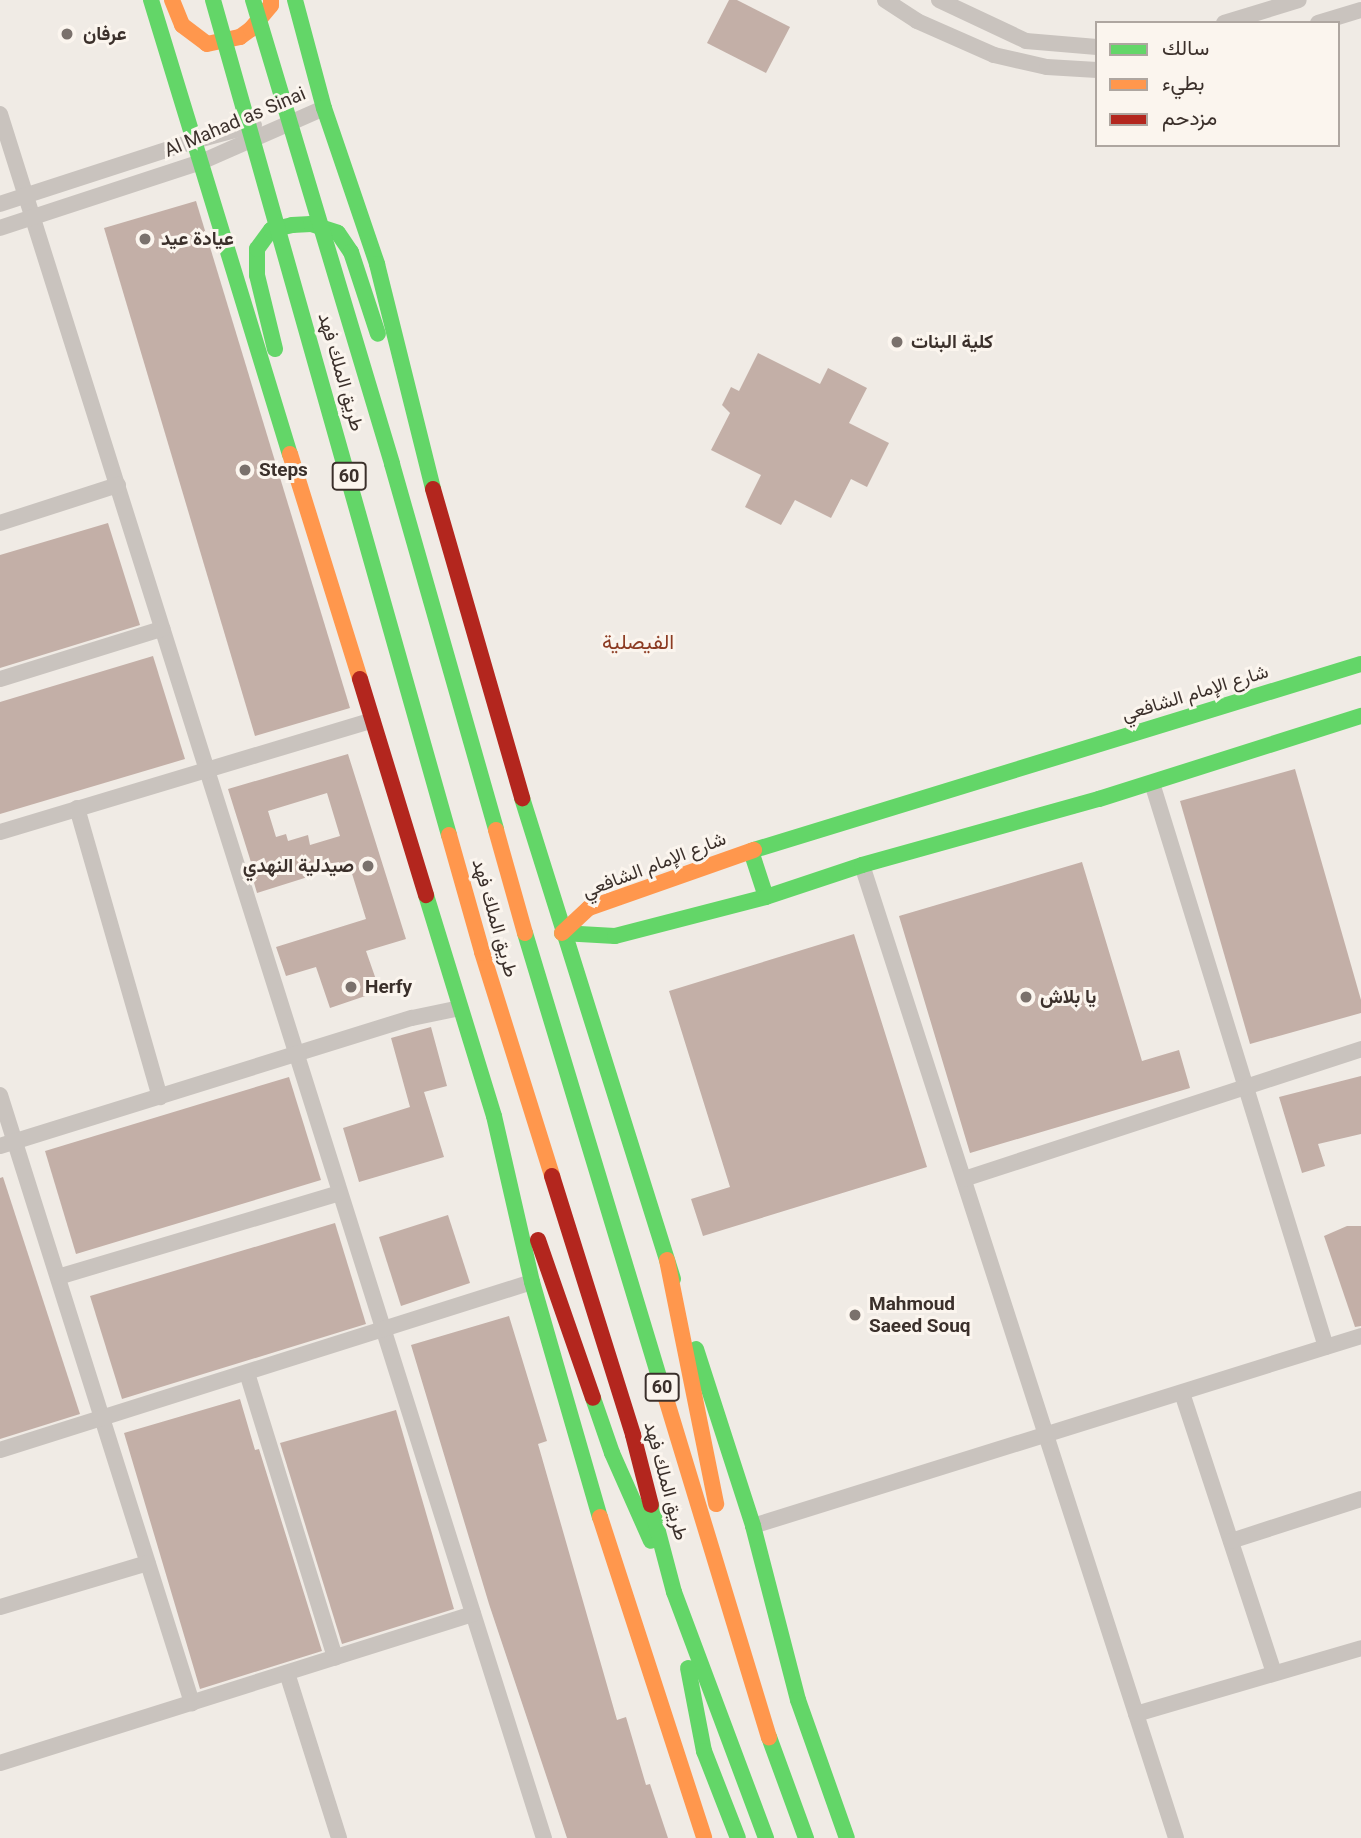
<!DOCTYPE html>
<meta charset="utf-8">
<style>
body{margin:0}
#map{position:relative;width:1361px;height:1838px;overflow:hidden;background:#f0ebe5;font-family:Roboto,Vazirmatn,sans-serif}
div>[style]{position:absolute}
.building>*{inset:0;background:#c3afa7}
.street>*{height:16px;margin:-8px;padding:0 8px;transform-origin:8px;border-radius:8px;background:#c9c3be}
.fast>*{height:16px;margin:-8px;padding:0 8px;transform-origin:8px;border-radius:8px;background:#63d668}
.slow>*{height:16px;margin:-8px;padding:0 8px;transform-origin:8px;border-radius:8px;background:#ff974d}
.jam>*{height:16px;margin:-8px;padding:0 8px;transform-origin:8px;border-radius:8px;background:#b3261e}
.fast-bridge>*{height:16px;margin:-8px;padding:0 8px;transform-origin:8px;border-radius:8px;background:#63d668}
.slow-bridge>*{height:16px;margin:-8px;padding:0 8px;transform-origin:8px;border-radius:8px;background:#ff974d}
.dots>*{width:19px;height:19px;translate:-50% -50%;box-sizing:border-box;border:4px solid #fbf5ee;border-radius:50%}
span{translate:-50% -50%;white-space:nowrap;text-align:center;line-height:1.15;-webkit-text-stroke:6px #fbf5ee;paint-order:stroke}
.shield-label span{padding:2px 5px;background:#fbf5ee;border:2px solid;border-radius:5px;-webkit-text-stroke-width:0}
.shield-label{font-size:18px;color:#3b302b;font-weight:700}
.poi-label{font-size:19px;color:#3b302b;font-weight:700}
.left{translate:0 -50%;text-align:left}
.right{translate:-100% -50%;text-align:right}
.street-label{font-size:19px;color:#3b302b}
.neighbourhood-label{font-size:21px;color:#8c3b22}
.legend{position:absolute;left:1095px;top:21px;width:245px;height:126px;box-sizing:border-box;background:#fbf5ee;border:2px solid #aea6a0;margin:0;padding:9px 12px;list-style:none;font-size:21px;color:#3b302b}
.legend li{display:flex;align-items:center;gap:14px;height:35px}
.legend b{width:35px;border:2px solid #aea6a0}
</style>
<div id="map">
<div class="building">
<div style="clip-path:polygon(729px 0,737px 0,790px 27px,766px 73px,707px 43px)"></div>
<div style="clip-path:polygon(196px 201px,350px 708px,255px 736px,104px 228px)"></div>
<div style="clip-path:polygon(758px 353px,820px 384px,828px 368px,867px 388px,849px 423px,889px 443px,867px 487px,851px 479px,831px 518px,795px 500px,781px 525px,745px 507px,761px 475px,711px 450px,730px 413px,722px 405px,731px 387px,739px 391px)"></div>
<div style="clip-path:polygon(108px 523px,140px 625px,0 668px,0 555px)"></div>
<div style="clip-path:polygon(153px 656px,185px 759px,0 814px,0 702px)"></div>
<div style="clip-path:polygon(evenodd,348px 754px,406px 939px,366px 951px,380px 991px,330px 1008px,316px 967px,286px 976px,276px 947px,366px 919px,349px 864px,257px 893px,252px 876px,255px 875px,228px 789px,348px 754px,327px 793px,340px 836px,310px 845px,308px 835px,288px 841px,286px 834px,276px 837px,268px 811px,327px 793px)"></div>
<div style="clip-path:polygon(1295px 769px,1361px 1000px,1361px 1013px,1250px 1044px,1180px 801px)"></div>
<div style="clip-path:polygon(1082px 862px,1142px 1061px,1179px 1050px,1190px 1088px,970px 1153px,899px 916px)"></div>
<div style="clip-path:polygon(854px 934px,927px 1167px,703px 1236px,691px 1199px,730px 1187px,669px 991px)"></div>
<div style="clip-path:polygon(431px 1027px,447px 1086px,424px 1092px,444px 1157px,359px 1182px,343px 1128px,410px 1107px,391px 1038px)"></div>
<div style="clip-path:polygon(1361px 1076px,1361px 1134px,1318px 1144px,1325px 1166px,1302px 1173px,1279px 1097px)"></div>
<div style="clip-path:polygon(289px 1077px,321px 1180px,76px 1254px,45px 1151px)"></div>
<div style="clip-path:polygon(3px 1177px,80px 1414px,0 1439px,0 1178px)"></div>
<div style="clip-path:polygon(448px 1215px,470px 1283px,401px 1306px,379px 1237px)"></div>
<div style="clip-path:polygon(335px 1223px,366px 1324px,122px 1399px,90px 1296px)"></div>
<div style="clip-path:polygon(1347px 1226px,1361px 1226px,1361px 1326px,1355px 1327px,1324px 1236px)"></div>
<div style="clip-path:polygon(509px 1316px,547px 1441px,538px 1444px,617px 1720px,626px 1717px,646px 1785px,650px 1784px,668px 1838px,567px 1838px,489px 1604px,411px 1345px)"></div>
<div style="clip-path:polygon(240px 1399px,255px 1450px,259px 1449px,322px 1651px,200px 1689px,124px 1433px)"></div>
<div style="clip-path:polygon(396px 1410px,454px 1609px,342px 1644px,280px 1443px)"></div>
</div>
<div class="street">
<div style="left:885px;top:0;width:38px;rotate:33deg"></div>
<div style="left:917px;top:21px;width:84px;rotate:23.8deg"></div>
<div style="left:994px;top:55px;width:54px;rotate:12.8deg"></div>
<div style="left:1047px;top:67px;width:50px;rotate:3.4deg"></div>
<div style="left:939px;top:0;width:96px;rotate:25.2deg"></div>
<div style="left:1026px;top:41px;width:71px;rotate:4.8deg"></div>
<div style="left:1224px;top:23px;width:78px;rotate:-17deg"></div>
<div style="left:1318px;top:23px;width:45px;rotate:-16.8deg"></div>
<div style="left:0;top:114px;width:1808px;rotate:72.49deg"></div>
<div style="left:0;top:204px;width:204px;rotate:-18deg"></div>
<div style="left:194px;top:141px;width:62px;rotate:-14.9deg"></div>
<div style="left:0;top:228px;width:212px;rotate:-18.2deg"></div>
<div style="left:201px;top:162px;width:134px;rotate:-23.7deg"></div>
<div style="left:0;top:523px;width:124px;rotate:-17.9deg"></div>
<div style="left:0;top:679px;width:170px;rotate:-17.2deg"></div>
<div style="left:1152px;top:783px;width:590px;rotate:72.85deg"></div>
<div style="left:77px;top:808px;width:301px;rotate:74deg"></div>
<div style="left:0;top:832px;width:389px;rotate:-16.7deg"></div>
<div style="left:862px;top:865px;width:1022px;rotate:72.11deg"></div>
<div style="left:0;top:1095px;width:638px;rotate:72.47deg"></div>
<div style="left:0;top:1146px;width:431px;rotate:-17.3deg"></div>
<div style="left:412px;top:1018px;width:49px;rotate:-11.8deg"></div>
<div style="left:964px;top:1179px;width:418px;rotate:-18.1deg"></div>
<div style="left:58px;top:1277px;width:294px;rotate:-16.6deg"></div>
<div style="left:247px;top:1373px;width:298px;rotate:72.8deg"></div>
<div style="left:1182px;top:1393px;width:295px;rotate:71.8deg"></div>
<div style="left:0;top:1450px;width:558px;rotate:-17.53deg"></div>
<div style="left:753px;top:1526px;width:637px;rotate:-17.35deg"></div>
<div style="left:1231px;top:1541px;width:137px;rotate:-17.9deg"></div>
<div style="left:0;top:1607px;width:154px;rotate:-16.6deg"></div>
<div style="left:287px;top:1673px;width:173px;rotate:72.5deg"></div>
<div style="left:1136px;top:1714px;width:234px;rotate:-16.3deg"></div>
<div style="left:0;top:1763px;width:496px;rotate:-17.5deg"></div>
</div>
<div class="fast">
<div style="left:151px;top:0;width:475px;rotate:73deg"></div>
<div style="left:295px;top:0;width:112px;rotate:75deg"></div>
<div style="left:324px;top:108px;width:165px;rotate:71.2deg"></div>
<div style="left:377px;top:264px;width:232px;rotate:76deg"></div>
<div style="left:275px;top:349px;width:76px;rotate:-103.7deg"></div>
<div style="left:257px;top:275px;width:26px;rotate:-90deg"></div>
<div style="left:257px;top:249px;width:24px;rotate:-54deg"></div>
<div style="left:271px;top:230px;width:22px;rotate:-13deg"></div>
<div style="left:292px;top:225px;width:19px;rotate:-3deg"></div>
<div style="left:311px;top:224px;width:28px;rotate:18deg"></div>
<div style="left:338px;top:233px;width:23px;rotate:56deg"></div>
<div style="left:351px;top:252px;width:86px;rotate:71.8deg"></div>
<div style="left:522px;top:798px;width:504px;rotate:72.57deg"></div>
<div style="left:754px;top:850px;width:635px;rotate:-17.04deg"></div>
<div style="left:751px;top:851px;width:48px;rotate:71.9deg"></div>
<div style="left:426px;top:895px;width:231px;rotate:72.9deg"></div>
<div style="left:494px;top:1116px;width:170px;rotate:77.1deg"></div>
<div style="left:532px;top:1282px;width:245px;rotate:73.9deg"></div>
<div style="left:525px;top:933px;width:480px;rotate:73.2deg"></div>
<div style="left:562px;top:933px;width:53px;rotate:3.2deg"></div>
<div style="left:615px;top:936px;width:156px;rotate:-14.5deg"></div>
<div style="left:766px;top:897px;width:101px;rotate:-18.4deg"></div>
<div style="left:862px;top:865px;width:246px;rotate:-15.6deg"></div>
<div style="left:1099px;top:799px;width:275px;rotate:-17.6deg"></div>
<div style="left:696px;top:1349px;width:186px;rotate:72.1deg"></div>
<div style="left:753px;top:1526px;width:180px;rotate:75.5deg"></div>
<div style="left:798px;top:1700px;width:146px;rotate:70.5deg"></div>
<div style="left:593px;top:1398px;width:58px;rotate:70.9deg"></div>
<div style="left:612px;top:1453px;width:96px;rotate:66.1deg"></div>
<div style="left:651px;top:1505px;width:90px;rotate:75.2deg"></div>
<div style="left:674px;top:1592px;width:263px;rotate:69.5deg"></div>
<div style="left:688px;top:1668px;width:85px;rotate:79.1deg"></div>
<div style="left:704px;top:1751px;width:93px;rotate:68.7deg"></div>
<div style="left:769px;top:1737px;width:108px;rotate:69.9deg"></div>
</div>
<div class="slow">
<div style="left:172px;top:0;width:27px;rotate:68deg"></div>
<div style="left:182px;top:25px;width:31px;rotate:37deg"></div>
<div style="left:207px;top:44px;width:34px;rotate:-12deg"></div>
<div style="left:240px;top:37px;width:14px;rotate:-36deg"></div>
<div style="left:251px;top:29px;width:31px;rotate:-50deg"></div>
<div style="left:271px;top:5px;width:5px;rotate:-90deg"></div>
<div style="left:290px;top:454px;width:236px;rotate:72.7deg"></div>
<div style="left:562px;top:933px;width:37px;rotate:-43deg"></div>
<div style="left:589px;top:908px;width:175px;rotate:-19.4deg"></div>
<div style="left:482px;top:952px;width:235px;rotate:72.6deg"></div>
<div style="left:667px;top:1260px;width:249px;rotate:78.6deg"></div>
<div style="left:664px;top:1392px;width:361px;rotate:73.1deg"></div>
<div style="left:600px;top:1517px;width:337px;rotate:72deg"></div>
</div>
<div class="jam">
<div style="left:433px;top:489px;width:322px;rotate:73.9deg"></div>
<div style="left:360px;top:679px;width:226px;rotate:73deg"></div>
<div style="left:552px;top:1176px;width:271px;rotate:72.6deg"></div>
<div style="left:633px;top:1435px;width:72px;rotate:75.6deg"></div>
<div style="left:538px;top:1240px;width:167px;rotate:70.8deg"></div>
</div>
<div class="fast-bridge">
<div style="left:213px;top:0;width:868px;rotate:74.22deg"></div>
<div style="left:253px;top:0;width:484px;rotate:73.3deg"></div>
<div style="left:392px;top:464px;width:380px;rotate:74.1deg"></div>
</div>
<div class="slow-bridge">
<div style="left:496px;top:830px;width:107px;rotate:74.3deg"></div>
<div style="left:449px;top:835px;width:122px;rotate:74.2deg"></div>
</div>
<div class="dots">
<div style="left:67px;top:34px;background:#7a716c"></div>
<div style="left:145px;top:239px;background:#7a716c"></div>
<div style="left:897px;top:342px;background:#7a716c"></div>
<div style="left:245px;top:470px;background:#7a716c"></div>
<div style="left:368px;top:866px;background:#7a716c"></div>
<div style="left:351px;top:987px;background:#7a716c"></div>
<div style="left:1026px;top:997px;background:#7a716c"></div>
<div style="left:855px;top:1315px;background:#7a716c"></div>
</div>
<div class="shield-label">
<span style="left:349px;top:476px">60</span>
<span style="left:662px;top:1387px">60</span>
</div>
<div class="poi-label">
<span class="left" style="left:83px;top:34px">عرفان</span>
<span class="left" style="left:161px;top:239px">عيادة عيد</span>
<span class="left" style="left:911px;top:342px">كلية البنات</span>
<span class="left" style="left:259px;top:470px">Steps</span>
<span class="right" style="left:354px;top:866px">صيدلية النهدي</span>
<span class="left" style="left:365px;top:987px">Herfy</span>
<span class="left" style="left:1040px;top:997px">يا بلاش</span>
<span class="left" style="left:869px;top:1315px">Mahmoud<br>Saeed Souq</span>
</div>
<div class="street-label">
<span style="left:235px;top:122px;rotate:-23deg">Al Mahad as Sinai</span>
<span style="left:341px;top:372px;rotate:74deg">طريق الملك فهد</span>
<span style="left:1195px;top:693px;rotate:-17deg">شارع الإمام الشافعي</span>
<span style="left:654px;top:865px;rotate:-21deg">شارع الإمام الشافعي</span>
<span style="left:495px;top:918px;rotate:74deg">طريق الملك فهد</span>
<span style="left:666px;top:1481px;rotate:75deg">طريق الملك فهد</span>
</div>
<div class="neighbourhood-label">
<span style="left:638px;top:642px">الفيصلية</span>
</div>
<ul class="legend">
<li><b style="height:9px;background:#63d668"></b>سالك</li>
<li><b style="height:9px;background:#ff974d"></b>بطيء</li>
<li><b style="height:9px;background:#b3261e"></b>مزدحم</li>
</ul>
</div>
